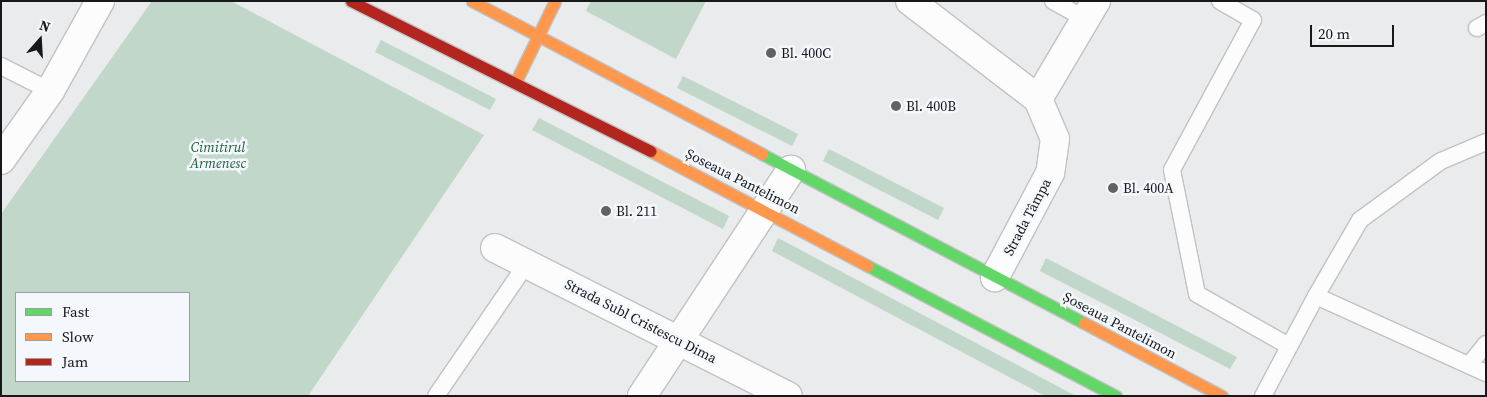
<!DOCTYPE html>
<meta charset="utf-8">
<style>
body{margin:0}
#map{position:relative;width:1487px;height:397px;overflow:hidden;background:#e9ebed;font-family:"Source Serif 4",serif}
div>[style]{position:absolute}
.green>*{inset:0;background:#c0d7c9}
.roads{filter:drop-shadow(1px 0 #c0c2c3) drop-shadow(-1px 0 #c0c2c3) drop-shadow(0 1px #c0c2c3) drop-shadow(0 -1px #c0c2c3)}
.lane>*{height:16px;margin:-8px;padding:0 8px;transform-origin:8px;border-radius:8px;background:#fcfcfc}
.street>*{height:28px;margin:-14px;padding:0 14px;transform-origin:14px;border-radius:14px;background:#fcfcfc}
.fast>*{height:11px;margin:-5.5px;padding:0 5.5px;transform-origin:5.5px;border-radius:5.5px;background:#63d668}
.slow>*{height:11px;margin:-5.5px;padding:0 5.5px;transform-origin:5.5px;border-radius:5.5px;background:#ff974d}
.jam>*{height:11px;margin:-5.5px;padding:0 5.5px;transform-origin:5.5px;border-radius:5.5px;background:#b3261e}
.dots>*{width:14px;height:14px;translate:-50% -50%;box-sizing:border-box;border:2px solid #f4f8fc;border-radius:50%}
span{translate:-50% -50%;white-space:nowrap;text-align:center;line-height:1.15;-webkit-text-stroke:5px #f4f8fc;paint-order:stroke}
.poi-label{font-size:14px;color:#171819}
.left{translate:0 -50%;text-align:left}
.park-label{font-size:14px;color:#1d613b;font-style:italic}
.street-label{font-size:14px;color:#171819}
.frame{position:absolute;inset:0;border:2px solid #171819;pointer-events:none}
.legend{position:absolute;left:15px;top:292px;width:175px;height:90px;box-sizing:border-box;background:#f4f8fc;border:1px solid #9c9ea1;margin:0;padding:6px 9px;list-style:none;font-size:15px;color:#171819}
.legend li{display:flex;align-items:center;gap:10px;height:25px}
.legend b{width:25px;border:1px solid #9c9ea1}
.north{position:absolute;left:15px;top:15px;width:50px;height:50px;-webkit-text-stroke:4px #f4f8fc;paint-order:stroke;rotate:19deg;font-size:14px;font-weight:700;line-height:20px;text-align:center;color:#171819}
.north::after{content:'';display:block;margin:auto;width:18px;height:22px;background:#171819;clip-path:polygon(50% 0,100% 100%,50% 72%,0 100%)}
.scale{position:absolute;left:1310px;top:25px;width:84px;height:22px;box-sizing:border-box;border:2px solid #171819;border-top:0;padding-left:6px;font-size:15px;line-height:18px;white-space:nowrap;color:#171819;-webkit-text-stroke:4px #f4f8fc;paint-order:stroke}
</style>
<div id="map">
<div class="green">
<div style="clip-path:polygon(evenodd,152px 1px,231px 1px,484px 135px,308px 396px,1px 396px,1px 214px,152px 1px,189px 293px,189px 381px,16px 381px,16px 293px,189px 293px)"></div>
<div style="clip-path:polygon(591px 1px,706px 1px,676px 59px,586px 11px)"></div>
<div style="clip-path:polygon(381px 40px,496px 99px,490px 110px,375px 52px)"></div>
<div style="clip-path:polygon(683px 76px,798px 134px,792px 146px,677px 88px)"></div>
<div style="clip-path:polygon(539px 118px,729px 216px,723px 229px,532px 130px)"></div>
<div style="clip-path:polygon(829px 149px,944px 208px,938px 220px,823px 161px)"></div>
<div style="clip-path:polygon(778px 238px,1076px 396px,1045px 396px,772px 251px)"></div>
<div style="clip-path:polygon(1046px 258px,1237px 357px,1230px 369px,1040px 271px)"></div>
</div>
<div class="roads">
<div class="lane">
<div style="left:1053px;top:1px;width:38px;rotate:29deg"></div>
<div style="left:1220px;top:1px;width:38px;rotate:30deg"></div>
<div style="left:1253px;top:20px;width:170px;rotate:118.4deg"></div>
<div style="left:1172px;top:170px;width:126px;rotate:78.6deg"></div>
<div style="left:1197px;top:294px;width:106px;rotate:29.5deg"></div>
<div style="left:1477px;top:28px;width:10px;rotate:-29deg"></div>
<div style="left:1px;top:66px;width:55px;rotate:27deg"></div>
<div style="left:1316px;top:296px;width:88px;rotate:-59.9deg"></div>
<div style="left:1360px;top:220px;width:100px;rotate:-36.1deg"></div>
<div style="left:1441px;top:161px;width:49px;rotate:-22.9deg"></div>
<div style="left:1469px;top:365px;width:27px;rotate:-51deg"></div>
<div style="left:436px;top:396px;width:161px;rotate:-55.6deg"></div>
<div style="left:1263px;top:396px;width:113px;rotate:-62.1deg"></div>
<div style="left:1316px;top:296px;width:187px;rotate:24.4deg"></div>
</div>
<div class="street">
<div style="left:910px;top:1px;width:161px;rotate:37.4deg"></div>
<div style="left:1038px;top:99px;width:43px;rotate:67deg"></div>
<div style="left:1055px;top:139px;width:34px;rotate:98deg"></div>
<div style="left:1050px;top:173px;width:118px;rotate:117.9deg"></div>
<div style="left:1038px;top:99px;width:114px;rotate:-59.4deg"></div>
<div style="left:1px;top:160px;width:85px;rotate:-54.6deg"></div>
<div style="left:50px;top:91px;width:103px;rotate:-60.9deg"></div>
<div style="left:495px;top:248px;width:328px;rotate:26.8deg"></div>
<div style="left:642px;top:396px;width:271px;rotate:-56.6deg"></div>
</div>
<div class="fast">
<div style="left:762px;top:154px;width:364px;rotate:27.7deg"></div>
<div style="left:868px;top:266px;width:280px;rotate:27.7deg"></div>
</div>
<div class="slow">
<div style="left:472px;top:1px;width:328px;rotate:27.8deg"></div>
<div style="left:516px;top:81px;width:89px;rotate:-64deg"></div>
<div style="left:650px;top:151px;width:246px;rotate:27.8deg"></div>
<div style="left:1084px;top:323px;width:156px;rotate:27.9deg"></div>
</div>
<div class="jam">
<div style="left:351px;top:1px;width:335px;rotate:26.6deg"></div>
</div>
</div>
<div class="dots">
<div style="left:771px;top:53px;background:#606263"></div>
<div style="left:896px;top:106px;background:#606263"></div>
<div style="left:1113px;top:188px;background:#606263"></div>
<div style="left:606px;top:211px;background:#606263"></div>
</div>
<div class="poi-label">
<span class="left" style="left:781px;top:53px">Bl. 400C</span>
<span class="left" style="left:906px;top:106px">Bl. 400B</span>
<span class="left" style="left:1123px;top:188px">Bl. 400A</span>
<span class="left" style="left:616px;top:211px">Bl. 211</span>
</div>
<div class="park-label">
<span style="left:218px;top:155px">Cimitirul<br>Armenesc</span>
</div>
<div class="street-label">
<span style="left:743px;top:181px;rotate:27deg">Șoseaua Pantelimon</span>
<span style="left:1027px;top:217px;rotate:-62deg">Strada Tâmpa</span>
<span style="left:641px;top:321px;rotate:27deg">Strada Subl Cristescu Dima</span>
<span style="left:1120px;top:325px;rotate:28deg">Șoseaua Pantelimon</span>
</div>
<div class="frame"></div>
<ul class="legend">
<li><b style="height:6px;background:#63d668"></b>Fast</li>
<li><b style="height:6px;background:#ff974d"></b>Slow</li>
<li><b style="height:6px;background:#b3261e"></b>Jam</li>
</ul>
<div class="north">N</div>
<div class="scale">20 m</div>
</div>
